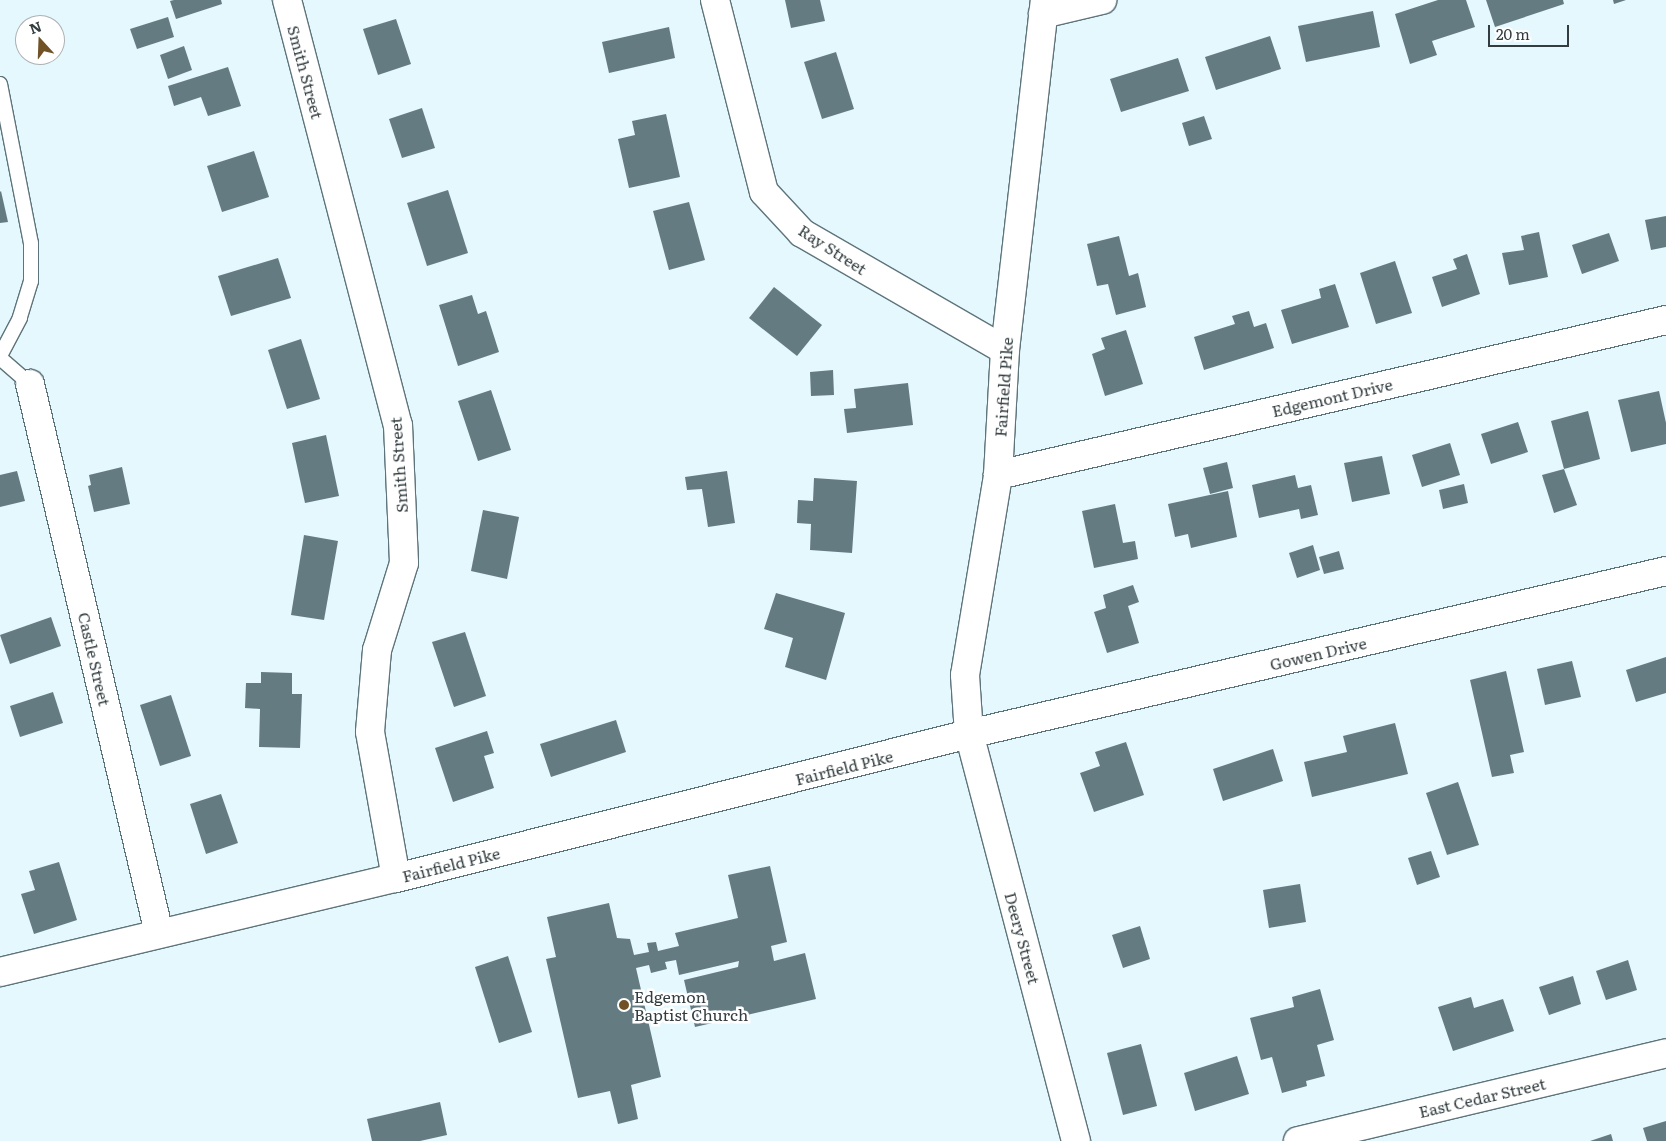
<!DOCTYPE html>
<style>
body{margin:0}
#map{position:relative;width:1666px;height:1141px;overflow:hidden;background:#e4f8fe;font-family:Literata,serif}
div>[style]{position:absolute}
.building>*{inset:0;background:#657b82}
.roads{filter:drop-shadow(1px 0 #5e747b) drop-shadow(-1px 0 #5e747b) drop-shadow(0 1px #5e747b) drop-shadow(0 -1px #5e747b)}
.service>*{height:14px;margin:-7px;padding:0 7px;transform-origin:7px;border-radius:7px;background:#fff}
.minor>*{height:28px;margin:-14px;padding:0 14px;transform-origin:14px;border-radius:14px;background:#fff}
.tertiary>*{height:28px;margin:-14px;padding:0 14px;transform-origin:14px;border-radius:14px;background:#fff}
.dots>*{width:14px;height:14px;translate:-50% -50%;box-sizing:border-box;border:2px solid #fff;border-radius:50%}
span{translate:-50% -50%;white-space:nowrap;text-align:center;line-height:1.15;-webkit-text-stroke:5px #fff;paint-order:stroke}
.street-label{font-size:16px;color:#333d40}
.poi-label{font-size:16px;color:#333d40}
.left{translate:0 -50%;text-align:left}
.north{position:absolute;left:15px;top:15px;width:50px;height:50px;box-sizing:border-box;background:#fff;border:1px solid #adb1b3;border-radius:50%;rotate:340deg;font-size:14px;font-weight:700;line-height:20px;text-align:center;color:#333d40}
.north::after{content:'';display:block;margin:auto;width:18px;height:22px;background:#715227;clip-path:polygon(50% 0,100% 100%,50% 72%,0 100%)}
.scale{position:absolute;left:1488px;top:25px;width:81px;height:22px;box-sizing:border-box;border:2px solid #333d40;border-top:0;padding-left:6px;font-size:15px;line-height:18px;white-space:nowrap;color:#333d40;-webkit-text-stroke:4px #fff;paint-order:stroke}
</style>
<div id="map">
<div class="building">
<div style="clip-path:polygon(174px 0,221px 0,222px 4px,176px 19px,170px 1px)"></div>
<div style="clip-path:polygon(785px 0,820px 0,825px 21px,791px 28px)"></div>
<div style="clip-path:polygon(1438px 0,1466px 0,1475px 27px,1432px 41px,1437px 55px,1410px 64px,1395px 14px)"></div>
<div style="clip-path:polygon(1486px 0,1563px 0,1564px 4px,1495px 27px)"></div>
<div style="clip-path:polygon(1613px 0,1626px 0,1614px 4px)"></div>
<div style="clip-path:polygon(1373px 11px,1380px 47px,1306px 62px,1298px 26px)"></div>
<div style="clip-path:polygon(168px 17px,174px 37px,137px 49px,130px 29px)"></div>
<div style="clip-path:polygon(396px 19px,411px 64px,378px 75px,363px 29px)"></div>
<div style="clip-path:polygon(669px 27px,675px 58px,609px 73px,602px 42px)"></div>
<div style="clip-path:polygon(1270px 36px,1281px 69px,1216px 90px,1205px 57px)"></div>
<div style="clip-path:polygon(184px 46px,192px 70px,168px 79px,160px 55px)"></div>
<div style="clip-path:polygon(836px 52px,854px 109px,822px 119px,804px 62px)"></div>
<div style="clip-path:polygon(1178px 58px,1189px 91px,1121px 112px,1110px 79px)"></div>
<div style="clip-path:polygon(228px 67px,241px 106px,208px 116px,201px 97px,174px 106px,168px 86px)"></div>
<div style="clip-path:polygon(422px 108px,435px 148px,402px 158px,389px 119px)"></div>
<div style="clip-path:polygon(666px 114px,680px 177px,629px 188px,618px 139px,635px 135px,632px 121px)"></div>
<div style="clip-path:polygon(1204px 116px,1212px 139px,1189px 146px,1182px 123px)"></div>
<div style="clip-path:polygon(254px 151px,269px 197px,222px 212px,207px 166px)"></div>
<div style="clip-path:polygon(448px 190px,468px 253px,427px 266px,407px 203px)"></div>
<div style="clip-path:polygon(1px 191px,8px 222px,0 223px,0 192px)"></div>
<div style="clip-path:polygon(689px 202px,705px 260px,669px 270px,653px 211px)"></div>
<div style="clip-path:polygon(1666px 216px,1666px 247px,1651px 250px,1645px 220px)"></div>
<div style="clip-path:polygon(1539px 232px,1548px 277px,1509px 285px,1502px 253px,1524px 250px,1521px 236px)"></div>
<div style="clip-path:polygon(1609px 233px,1619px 261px,1582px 274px,1572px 245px)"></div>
<div style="clip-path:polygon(1119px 236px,1129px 276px,1138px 273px,1146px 307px,1116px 315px,1108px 284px,1097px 286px,1087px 244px)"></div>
<div style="clip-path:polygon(1467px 254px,1480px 294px,1442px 307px,1432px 277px,1457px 269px,1453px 259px)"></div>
<div style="clip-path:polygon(278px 258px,291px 298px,231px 316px,218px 276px)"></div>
<div style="clip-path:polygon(1395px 261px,1412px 313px,1376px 324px,1360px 273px)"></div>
<div style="clip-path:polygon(1335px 284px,1349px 327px,1292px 344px,1281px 310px,1321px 298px,1319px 289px)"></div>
<div style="clip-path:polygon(774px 287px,822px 325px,797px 356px,749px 318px)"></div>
<div style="clip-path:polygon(472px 295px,478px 314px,486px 311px,499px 352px,458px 366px,439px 305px)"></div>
<div style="clip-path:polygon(1249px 311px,1254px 327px,1266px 323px,1274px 348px,1204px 370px,1194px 337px,1235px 324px,1232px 316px)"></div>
<div style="clip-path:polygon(1126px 330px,1143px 384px,1105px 396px,1092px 354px,1105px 349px,1101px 338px)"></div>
<div style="clip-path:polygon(301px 339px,320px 399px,287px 409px,268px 350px)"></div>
<div style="clip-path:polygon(833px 370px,834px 395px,811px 396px,810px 372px)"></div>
<div style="clip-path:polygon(908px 383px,913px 425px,847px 433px,844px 409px,856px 408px,854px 389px)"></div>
<div style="clip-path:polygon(491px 390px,511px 450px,478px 461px,458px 401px)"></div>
<div style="clip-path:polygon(1659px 391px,1666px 423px,1666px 444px,1631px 452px,1618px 400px)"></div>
<div style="clip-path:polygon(1588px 411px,1600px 459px,1564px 469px,1551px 421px)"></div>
<div style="clip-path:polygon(1518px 422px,1528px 452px,1491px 464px,1481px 434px)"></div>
<div style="clip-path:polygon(326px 435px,339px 496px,305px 503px,292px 443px)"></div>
<div style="clip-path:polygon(1450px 443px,1460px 475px,1422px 487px,1412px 455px)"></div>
<div style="clip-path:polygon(1382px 456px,1390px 494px,1352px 502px,1344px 463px)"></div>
<div style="clip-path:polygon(1227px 462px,1233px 488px,1210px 494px,1203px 468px)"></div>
<div style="clip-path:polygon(122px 467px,130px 504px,94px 512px,88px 486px,91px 485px,89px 475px)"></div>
<div style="clip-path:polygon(1564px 469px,1577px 505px,1554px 513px,1542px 475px)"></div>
<div style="clip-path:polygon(17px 471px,25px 501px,0 507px,0 475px)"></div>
<div style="clip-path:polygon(727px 471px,735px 523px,708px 527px,702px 489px,687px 490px,685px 477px)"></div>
<div style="clip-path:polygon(1295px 475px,1298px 488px,1311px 485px,1318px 515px,1301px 519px,1299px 509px,1259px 518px,1252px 485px)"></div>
<div style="clip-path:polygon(814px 478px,857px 481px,852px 553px,810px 550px,811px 524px,797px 523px,798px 500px,813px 501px)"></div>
<div style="clip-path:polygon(1464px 484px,1468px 503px,1443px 509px,1439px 490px)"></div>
<div style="clip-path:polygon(1228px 491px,1237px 537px,1191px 548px,1188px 534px,1175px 537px,1168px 504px)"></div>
<div style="clip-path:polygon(1115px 504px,1123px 543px,1135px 541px,1138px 559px,1094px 568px,1082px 511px)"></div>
<div style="clip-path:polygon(483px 510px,519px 517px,507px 579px,471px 571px)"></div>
<div style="clip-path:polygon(304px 535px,338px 541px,324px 620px,291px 615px)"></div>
<div style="clip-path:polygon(1313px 545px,1320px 570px,1297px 578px,1289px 553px)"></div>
<div style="clip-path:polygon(1339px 551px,1344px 569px,1324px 574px,1319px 557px)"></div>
<div style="clip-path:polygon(1133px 585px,1139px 602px,1128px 606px,1139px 643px,1107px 653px,1094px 612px,1106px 608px,1103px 595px)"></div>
<div style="clip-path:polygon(776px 593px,845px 613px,826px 680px,785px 667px,793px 638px,764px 629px)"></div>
<div style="clip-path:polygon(51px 617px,61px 646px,10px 664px,0 635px)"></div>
<div style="clip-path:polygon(465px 632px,486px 696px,454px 707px,432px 642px)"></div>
<div style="clip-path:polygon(1666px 657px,1666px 693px,1636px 702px,1626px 670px)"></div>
<div style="clip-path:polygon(1572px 661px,1581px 697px,1545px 705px,1537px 669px)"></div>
<div style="clip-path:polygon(1506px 671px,1524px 752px,1510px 755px,1514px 773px,1492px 777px,1470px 680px)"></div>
<div style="clip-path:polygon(261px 672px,292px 673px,292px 694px,302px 694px,300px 748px,259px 747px,260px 709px,245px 708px,246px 683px,261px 683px)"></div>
<div style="clip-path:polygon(53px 692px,63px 723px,20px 737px,10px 706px)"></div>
<div style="clip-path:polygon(171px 695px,191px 756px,160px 766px,140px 705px)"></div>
<div style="clip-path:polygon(616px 720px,626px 752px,551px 777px,540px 744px)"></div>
<div style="clip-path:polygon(1395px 723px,1408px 774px,1312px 797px,1304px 762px,1347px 752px,1343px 736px)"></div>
<div style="clip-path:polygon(487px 731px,494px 753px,484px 756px,494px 788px,453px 802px,435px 748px)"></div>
<div style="clip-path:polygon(1126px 742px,1144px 795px,1094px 812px,1080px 773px,1100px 766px,1095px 752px)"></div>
<div style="clip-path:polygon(1273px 749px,1283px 781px,1223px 801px,1213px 769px)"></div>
<div style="clip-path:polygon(1458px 782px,1479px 845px,1447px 855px,1426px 793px)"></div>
<div style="clip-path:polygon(221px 794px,238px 843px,206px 854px,190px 804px)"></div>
<div style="clip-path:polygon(1431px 851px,1440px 877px,1417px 885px,1408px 858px)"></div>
<div style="clip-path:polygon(59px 862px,77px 920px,34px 934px,21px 894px,35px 890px,29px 871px)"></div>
<div style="clip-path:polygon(770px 866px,787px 942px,771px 946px,774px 961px,805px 953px,816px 999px,695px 1027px,684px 980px,738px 967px,739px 961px,679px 975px,676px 960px,665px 962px,667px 969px,651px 973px,649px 965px,636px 968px,661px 1077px,631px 1085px,638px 1119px,618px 1124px,610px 1091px,578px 1098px,546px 959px,556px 957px,547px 917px,609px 903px,617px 938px,630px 939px,634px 955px,649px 952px,647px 943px,656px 942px,658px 951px,679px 946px,675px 933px,738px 918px,728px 875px)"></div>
<div style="clip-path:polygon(1300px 884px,1306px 922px,1269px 928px,1263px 890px)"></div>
<div style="clip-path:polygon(1140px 926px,1150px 959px,1123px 968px,1112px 935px)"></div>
<div style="clip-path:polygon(508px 956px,532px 1032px,499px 1043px,475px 967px)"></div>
<div style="clip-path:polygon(1628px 960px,1637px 990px,1606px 1000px,1596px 971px)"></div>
<div style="clip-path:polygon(1573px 976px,1581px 1004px,1549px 1015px,1539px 987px)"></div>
<div style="clip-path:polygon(1320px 989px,1334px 1040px,1317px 1045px,1325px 1076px,1306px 1081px,1307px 1086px,1282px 1093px,1272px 1057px,1261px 1060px,1250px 1018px,1294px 1007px,1292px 997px)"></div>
<div style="clip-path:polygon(1471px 997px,1474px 1008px,1503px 999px,1514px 1031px,1453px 1051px,1438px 1007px)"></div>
<div style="clip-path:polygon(1141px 1044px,1157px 1106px,1123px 1115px,1107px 1053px)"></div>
<div style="clip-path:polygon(1237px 1056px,1249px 1094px,1195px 1111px,1184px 1073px)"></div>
<div style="clip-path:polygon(440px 1102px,447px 1135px,420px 1141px,372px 1141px,367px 1119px)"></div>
<div style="clip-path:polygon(1666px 1121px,1666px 1141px,1647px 1141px,1643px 1128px)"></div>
<div style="clip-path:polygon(1611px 1134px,1613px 1141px,1590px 1141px)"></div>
</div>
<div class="roads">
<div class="service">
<div style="left:0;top:84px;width:162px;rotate:79deg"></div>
<div style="left:31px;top:243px;width:38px;rotate:90deg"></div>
<div style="left:31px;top:281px;width:39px;rotate:107deg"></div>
<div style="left:20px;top:318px;width:43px;rotate:117.8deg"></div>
<div style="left:0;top:358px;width:40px;rotate:41deg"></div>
</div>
<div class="minor">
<div style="left:287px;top:0;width:439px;rotate:75.4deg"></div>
<div style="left:398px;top:425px;width:138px;rotate:87.5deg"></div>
<div style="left:404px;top:563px;width:91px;rotate:107.2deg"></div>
<div style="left:377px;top:650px;width:82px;rotate:94.9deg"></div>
<div style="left:370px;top:732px;width:148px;rotate:79.9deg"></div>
<div style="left:715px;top:0;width:198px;rotate:75.7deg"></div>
<div style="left:764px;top:192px;width:56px;rotate:47.2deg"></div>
<div style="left:802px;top:233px;width:234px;rotate:30deg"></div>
<div style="left:1043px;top:14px;width:61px;rotate:-13.3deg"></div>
<div style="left:30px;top:384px;width:564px;rotate:76.78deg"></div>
<div style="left:998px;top:475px;width:686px;rotate:-13.06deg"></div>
<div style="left:1076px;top:1141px;width:421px;rotate:-104.7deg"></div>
<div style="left:969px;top:734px;width:716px;rotate:-13.16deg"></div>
<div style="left:1298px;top:1141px;width:378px;rotate:-13.4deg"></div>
</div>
<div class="tertiary">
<div style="left:0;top:972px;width:407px;rotate:-13.4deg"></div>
<div style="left:396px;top:878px;width:591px;rotate:-14.11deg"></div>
<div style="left:969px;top:734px;width:59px;rotate:-93.9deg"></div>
<div style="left:965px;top:675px;width:203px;rotate:-80.6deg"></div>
<div style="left:998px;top:475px;width:125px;rotate:-86.8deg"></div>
<div style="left:1005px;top:350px;width:352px;rotate:-83.5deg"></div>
</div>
</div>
<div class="dots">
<div style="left:624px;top:1005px;background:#715227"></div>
</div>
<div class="street-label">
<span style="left:306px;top:72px;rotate:75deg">Smith Street</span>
<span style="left:833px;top:249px;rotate:33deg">Ray Street</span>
<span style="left:1003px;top:387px;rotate:-86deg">Fairfield Pike</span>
<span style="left:1332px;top:397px;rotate:-13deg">Edgemont Drive</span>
<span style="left:398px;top:465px;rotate:-94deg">Smith Street</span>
<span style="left:1318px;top:653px;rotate:-13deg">Gowen Drive</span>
<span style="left:95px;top:659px;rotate:77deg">Castle Street</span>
<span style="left:844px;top:767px;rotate:-14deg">Fairfield Pike</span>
<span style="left:451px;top:864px;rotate:-14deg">Fairfield Pike</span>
<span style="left:1023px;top:938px;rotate:75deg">Deery Street</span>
<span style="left:1482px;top:1097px;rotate:-13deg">East Cedar Street</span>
</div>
<div class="poi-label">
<span class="left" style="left:634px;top:1005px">Edgemon<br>Baptist Church</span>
</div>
<div class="north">N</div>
<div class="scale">20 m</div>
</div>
